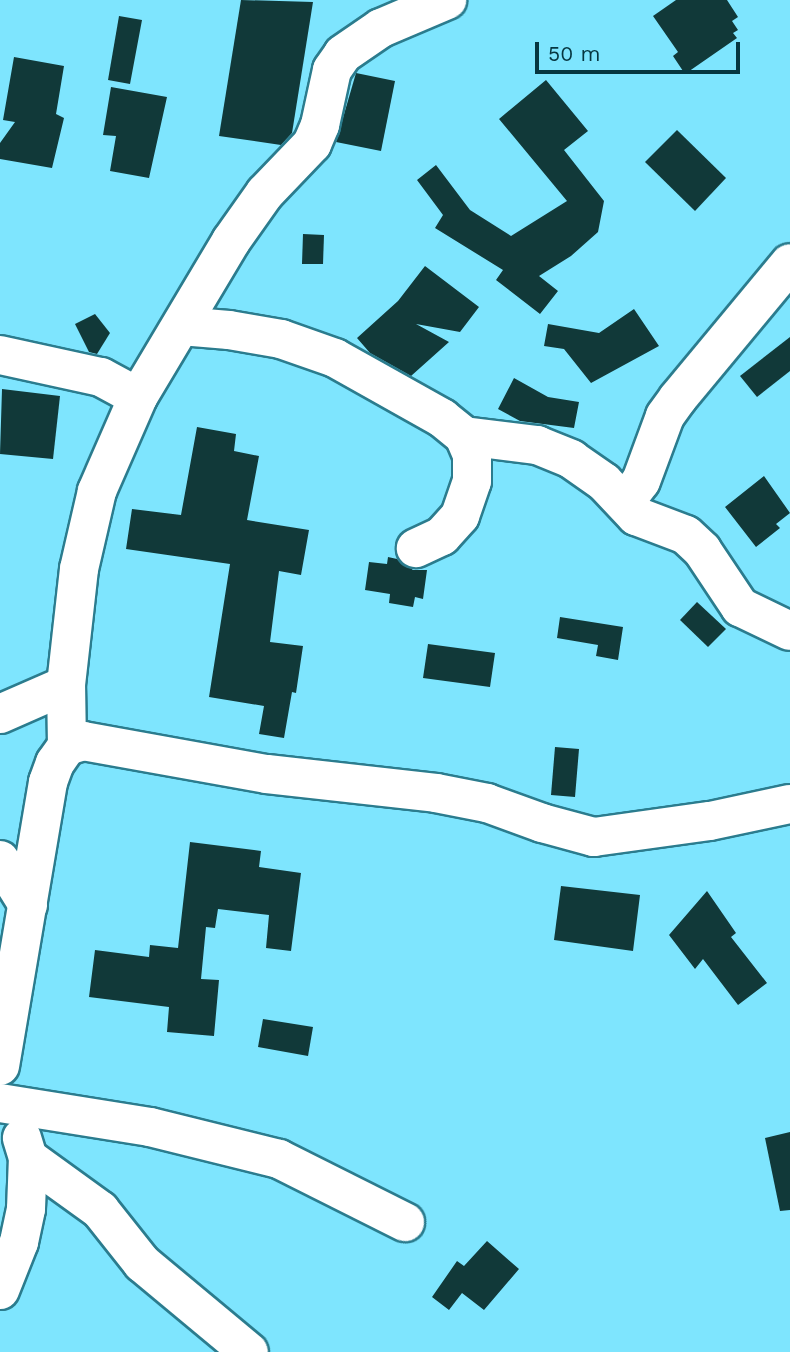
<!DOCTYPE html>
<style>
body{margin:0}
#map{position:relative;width:790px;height:1352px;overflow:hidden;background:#7ee5fe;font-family:"Work Sans",sans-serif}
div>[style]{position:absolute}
.building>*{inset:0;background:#113939}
.roads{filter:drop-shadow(2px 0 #2b7c8e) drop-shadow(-2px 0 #2b7c8e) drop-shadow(0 2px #2b7c8e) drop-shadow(0 -2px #2b7c8e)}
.minor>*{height:38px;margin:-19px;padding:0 19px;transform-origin:19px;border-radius:19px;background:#fff}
span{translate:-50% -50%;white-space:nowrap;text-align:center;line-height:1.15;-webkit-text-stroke:7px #7ee5fe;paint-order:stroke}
.scale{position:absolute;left:535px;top:42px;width:205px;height:32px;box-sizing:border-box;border:4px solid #063640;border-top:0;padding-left:9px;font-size:21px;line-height:24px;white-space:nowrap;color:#063640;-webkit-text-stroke:5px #7ee5fe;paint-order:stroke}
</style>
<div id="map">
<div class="building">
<div style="clip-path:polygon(241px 0,313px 2px,292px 133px,281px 145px,219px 136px)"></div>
<div style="clip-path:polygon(676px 0,727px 0,738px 17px,732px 21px,738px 30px,733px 33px,737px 38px,685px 74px,673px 56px,678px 52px,653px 16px)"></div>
<div style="clip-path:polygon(119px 16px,142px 20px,130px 84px,108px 80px)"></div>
<div style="clip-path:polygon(14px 57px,64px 66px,56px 114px,64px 118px,52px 168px,0 159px,0 143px,15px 122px,3px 120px)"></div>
<div style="clip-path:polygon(356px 73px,395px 81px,381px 151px,336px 142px)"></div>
<div style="clip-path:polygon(546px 80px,588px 131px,564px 150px,604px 201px,598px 232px,571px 256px,539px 276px,558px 291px,540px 314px,496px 280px,503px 270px,435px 228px,443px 215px,417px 180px,436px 165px,470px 210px,511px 236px,567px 201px,499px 119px)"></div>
<div style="clip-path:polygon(111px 87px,167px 97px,149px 178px,110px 171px,116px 136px,103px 135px)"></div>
<div style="clip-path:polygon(677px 130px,726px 178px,695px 211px,645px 162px)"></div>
<div style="clip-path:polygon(303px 234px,324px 235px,323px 264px,302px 264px)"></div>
<div style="clip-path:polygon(425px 266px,479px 307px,460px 332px,416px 324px,449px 342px,411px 376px,370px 353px,357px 338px,398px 301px)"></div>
<div style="clip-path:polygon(634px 309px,659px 346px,591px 383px,564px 349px,544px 346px,548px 324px,599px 333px)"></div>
<div style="clip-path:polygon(95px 314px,110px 333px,97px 354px,89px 352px,75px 324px)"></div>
<div style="clip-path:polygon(790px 337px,790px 371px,757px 397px,740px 376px)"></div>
<div style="clip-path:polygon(514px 378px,548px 397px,579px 402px,574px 428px,520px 421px,498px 409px)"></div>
<div style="clip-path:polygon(2px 389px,60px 396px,53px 459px,0 454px)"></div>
<div style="clip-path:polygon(197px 427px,236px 434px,234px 451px,259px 456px,247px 520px,309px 530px,301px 575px,279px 571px,270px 642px,303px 646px,296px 693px,292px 692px,284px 738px,259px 734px,264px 706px,209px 697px,230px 564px,126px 549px,132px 509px,181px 515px)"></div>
<div style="clip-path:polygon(764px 476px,790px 513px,776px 524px,780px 528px,756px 547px,725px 507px)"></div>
<div style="clip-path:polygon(388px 557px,397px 559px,413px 570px,427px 570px,423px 599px,415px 597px,413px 607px,389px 603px,390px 594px,365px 590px,369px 562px,387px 564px)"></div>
<div style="clip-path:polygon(697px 602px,726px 629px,708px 647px,680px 620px)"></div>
<div style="clip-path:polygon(560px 617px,623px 627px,618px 660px,596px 656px,598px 645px,557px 638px)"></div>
<div style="clip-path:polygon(428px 644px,495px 653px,490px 687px,423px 678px)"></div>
<div style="clip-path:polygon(555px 747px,579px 749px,575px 797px,551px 795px)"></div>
<div style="clip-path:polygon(190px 842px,261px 851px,259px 867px,301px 873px,291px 951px,266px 948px,269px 915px,218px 909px,215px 928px,206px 927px,201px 979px,219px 980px,214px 1036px,167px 1032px,169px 1007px,89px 997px,95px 950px,149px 957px,150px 945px,178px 948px)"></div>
<div style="clip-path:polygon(561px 886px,640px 895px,633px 951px,554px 940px)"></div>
<div style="clip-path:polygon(707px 891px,736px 933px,731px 937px,767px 983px,738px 1005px,703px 959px,695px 969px,669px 935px)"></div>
<div style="clip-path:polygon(263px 1019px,313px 1027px,308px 1056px,258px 1047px)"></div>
<div style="clip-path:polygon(790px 1132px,790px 1210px,780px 1211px,765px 1138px)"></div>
<div style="clip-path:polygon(487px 1241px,519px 1269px,484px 1310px,462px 1293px,449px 1310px,432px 1297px,457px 1261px,464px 1266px)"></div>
</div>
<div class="roads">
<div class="minor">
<div style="left:181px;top:326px;width:48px;rotate:4.8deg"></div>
<div style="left:229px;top:330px;width:53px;rotate:9.8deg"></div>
<div style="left:281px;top:339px;width:57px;rotate:19.4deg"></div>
<div style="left:335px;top:358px;width:123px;rotate:29.3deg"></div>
<div style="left:442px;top:418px;width:28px;rotate:39deg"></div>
<div style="left:464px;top:436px;width:21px;rotate:67deg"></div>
<div style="left:472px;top:455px;width:26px;rotate:90deg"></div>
<div style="left:472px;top:481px;width:37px;rotate:109deg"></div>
<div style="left:460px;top:516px;width:27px;rotate:132deg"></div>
<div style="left:442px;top:536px;width:29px;rotate:155deg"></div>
<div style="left:0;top:355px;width:103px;rotate:12.3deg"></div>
<div style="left:101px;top:377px;width:42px;rotate:28.4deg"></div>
<div style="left:464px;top:436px;width:74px;rotate:7deg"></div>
<div style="left:537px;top:445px;width:37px;rotate:22deg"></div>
<div style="left:571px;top:459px;width:40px;rotate:34.9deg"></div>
<div style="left:604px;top:482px;width:47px;rotate:46.7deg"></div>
<div style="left:636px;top:516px;width:53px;rotate:20.8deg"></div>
<div style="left:686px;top:535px;width:22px;rotate:43deg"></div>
<div style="left:702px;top:550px;width:69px;rotate:56.3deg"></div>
<div style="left:740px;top:607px;width:55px;rotate:25.6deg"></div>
<div style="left:625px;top:502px;width:26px;rotate:-53deg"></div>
<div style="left:641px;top:481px;width:69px;rotate:-69.7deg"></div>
<div style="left:665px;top:416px;width:22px;rotate:-54deg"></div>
<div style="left:678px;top:398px;width:175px;rotate:-50.3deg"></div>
<div style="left:0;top:714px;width:72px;rotate:-23.7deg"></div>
<div style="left:67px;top:746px;width:61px;rotate:-90.9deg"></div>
<div style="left:66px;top:685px;width:117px;rotate:-83.6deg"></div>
<div style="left:79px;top:569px;width:80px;rotate:-77deg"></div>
<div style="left:97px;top:491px;width:103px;rotate:-66.4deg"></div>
<div style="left:138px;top:397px;width:182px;rotate:-59.2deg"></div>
<div style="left:231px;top:241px;width:59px;rotate:-54.7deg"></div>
<div style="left:265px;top:193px;width:68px;rotate:-46.2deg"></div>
<div style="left:312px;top:144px;width:21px;rotate:-67deg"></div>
<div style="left:320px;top:125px;width:56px;rotate:-77.7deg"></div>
<div style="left:332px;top:70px;width:19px;rotate:-55deg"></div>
<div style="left:343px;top:54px;width:46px;rotate:-34.4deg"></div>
<div style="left:381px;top:28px;width:72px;rotate:-23deg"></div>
<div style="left:0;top:860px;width:53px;rotate:58.1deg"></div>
<div style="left:0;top:1066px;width:288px;rotate:-80.4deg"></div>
<div style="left:48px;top:782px;width:20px;rotate:-70deg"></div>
<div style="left:55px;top:763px;width:21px;rotate:-55deg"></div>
<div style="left:67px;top:746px;width:17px;rotate:-17deg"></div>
<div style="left:83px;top:741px;width:187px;rotate:10.2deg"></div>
<div style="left:267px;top:774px;width:170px;rotate:6.4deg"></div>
<div style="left:436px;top:793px;width:52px;rotate:11.1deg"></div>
<div style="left:487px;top:803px;width:59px;rotate:20deg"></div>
<div style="left:542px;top:823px;width:54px;rotate:15.1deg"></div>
<div style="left:594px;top:837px;width:117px;rotate:-7.9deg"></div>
<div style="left:710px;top:821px;width:82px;rotate:-12deg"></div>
<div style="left:0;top:1103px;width:152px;rotate:9.1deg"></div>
<div style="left:150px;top:1127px;width:133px;rotate:13.9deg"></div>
<div style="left:279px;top:1159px;width:141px;rotate:26.6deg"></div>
<div style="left:28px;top:1158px;width:89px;rotate:35.8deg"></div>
<div style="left:100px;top:1210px;width:68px;rotate:51.6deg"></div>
<div style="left:142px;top:1263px;width:139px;rotate:39.8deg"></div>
<div style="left:0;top:1290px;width:52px;rotate:-68.4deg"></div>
<div style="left:19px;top:1242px;width:34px;rotate:-78deg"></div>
<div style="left:26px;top:1209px;width:51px;rotate:-87.8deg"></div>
<div style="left:28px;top:1158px;width:21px;rotate:-107deg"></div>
</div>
</div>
<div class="scale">50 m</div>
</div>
